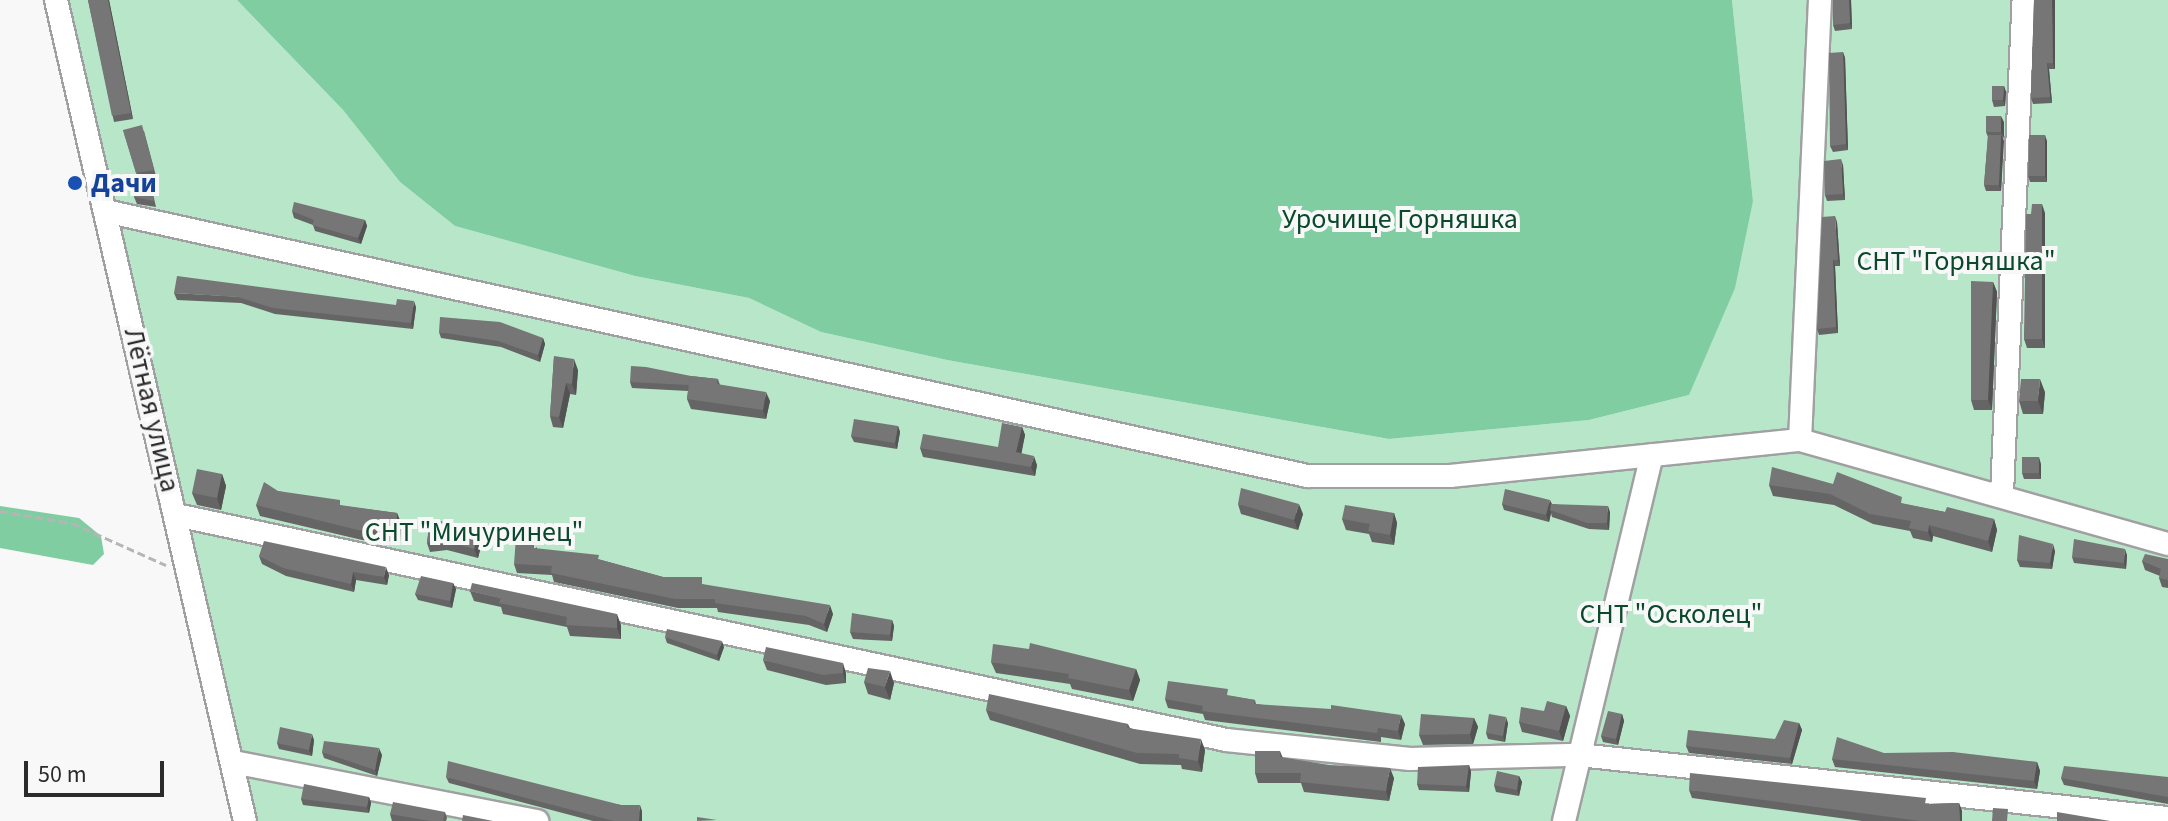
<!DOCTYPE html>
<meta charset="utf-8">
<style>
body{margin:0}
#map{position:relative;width:2168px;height:821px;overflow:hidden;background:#f8f8f9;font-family:"Source Sans 3",sans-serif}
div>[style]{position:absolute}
.green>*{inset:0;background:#b7e6c9}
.forest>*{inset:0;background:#80cda1}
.path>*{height:3px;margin-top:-1.5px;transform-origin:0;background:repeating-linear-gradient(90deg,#b5b5b6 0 8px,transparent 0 12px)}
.roads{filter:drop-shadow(2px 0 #a0a0a2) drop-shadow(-2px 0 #a0a0a2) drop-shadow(0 2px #a0a0a2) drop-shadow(0 -2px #a0a0a2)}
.minor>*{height:22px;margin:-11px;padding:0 11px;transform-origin:11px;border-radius:11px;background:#fff}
.wall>*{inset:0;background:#666565}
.shaded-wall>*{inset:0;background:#535353}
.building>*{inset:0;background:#777676}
.dots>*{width:22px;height:22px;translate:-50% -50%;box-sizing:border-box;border:4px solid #f8f8f9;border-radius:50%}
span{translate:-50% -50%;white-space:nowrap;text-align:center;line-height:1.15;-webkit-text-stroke:8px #f8f8f9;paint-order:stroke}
.transit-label{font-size:28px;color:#164399;font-weight:700}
.left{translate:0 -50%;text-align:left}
.park-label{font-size:28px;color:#0b492d}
.street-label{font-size:28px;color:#2b2b2b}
.scale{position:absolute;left:24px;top:761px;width:140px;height:36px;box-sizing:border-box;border:4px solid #2b2b2b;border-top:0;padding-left:10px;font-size:24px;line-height:28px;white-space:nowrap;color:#2b2b2b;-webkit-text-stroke:6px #f8f8f9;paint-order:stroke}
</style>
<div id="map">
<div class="green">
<div style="clip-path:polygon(54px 0,237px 0,343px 110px,400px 182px,455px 226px,635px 276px,749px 298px,821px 332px,947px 360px,1389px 439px,1589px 420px,1689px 395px,1753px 201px,1732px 0,2168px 0,2168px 821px,244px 821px)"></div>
</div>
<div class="forest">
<div style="clip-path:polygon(237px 0,1732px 0,1753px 201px,1735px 288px,1689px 395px,1589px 420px,1389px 439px,947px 360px,821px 332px,749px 298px,635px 276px,455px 226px,400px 182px,343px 110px)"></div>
<div style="clip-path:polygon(0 506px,79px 518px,101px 536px,104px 554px,93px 565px,0 548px)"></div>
</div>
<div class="path">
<div style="left:0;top:511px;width:73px;rotate:9.5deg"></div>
<div style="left:72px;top:523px;width:103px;rotate:24.1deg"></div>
</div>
<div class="roads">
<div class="minor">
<div style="left:56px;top:0;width:842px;rotate:77.04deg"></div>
<div style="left:105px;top:211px;width:1231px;rotate:12.43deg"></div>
<div style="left:1307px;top:476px;width:143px"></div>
<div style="left:1450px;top:476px;width:352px;rotate:-5.9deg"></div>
<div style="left:1800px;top:440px;width:382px;rotate:15.8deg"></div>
<div style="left:1800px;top:440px;width:440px;rotate:-87.4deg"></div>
<div style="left:2002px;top:494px;width:494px;rotate:-87.5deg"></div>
<div style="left:176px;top:515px;width:1074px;rotate:12.09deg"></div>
<div style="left:1226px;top:740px;width:185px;rotate:5.9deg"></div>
<div style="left:1410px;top:759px;width:169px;rotate:-1.4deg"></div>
<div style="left:1579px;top:755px;width:592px;rotate:6.11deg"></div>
<div style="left:233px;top:762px;width:310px;rotate:11deg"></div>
<div style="left:1564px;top:821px;width:376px;rotate:-76.5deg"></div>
</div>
</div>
<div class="wall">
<div style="clip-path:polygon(88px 0,109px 0,133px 119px,114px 122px)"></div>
<div style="clip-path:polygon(1851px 0,1852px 29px,1835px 31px,1833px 25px)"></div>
<div style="clip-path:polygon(2034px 0,2055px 0,2055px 69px,2049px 69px,2052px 103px,2033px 104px,2031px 98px)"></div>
<div style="clip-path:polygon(1843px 52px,1845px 58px,1848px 150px,1833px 152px,1830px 146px)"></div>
<div style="clip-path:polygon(2004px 86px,2006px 92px,2005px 106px,1994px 107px,1992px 100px)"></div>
<div style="clip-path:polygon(2004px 122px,2001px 191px,1986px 191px,1984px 185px,1988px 137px,1986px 132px)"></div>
<div style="clip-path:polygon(123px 130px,144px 131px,156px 176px,138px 179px)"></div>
<div style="clip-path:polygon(2047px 141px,2047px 182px,2030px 182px,2028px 176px)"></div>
<div style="clip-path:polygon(1843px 165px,1845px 200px,1827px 201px,1825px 195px)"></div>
<div style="clip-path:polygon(151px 185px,156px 207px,137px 204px,134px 197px)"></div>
<div style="clip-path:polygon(292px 211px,365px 220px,367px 226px,361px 244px,315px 231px,313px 225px,294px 218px)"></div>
<div style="clip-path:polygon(2045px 213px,2045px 348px,2027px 348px,2024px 339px,2031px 214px)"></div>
<div style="clip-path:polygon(1837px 222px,1840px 266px,1835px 266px,1838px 333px,1819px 335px,1817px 329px)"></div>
<div style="clip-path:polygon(1993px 282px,1997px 292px,1992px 410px,1974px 410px,1971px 400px)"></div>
<div style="clip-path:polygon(174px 293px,416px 307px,413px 329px,275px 314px,241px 303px,177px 300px)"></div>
<div style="clip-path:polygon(439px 332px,543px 338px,545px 344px,540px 362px,501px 347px,441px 338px)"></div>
<div style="clip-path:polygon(554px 356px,578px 370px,576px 395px,570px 394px,563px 428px,553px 427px,550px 416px)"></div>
<div style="clip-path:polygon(691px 376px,718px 379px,720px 385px,770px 401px,766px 419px,691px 409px,687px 399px,688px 391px,632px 388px,630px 382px)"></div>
<div style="clip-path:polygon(2045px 392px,2043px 414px,2023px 414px,2019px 401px)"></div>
<div style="clip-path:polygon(898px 426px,900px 432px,897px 449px,854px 442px,851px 436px)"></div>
<div style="clip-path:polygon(1022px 427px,1025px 435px,1021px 453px,1037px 465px,1035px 476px,923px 457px,920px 448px,998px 447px)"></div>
<div style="clip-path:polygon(2041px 464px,2041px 479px,2024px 479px,2022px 473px)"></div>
<div style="clip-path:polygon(222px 474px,226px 486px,221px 510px,197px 505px,192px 493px)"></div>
<div style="clip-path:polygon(1833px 484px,1904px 504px,1945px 512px,1994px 519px,1997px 530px,1992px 552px,1933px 536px,1932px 542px,1913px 538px,1910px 531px,1873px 524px,1834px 505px,1773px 496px,1769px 485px)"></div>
<div style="clip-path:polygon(278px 491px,343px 506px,397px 513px,401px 523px,400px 542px,362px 540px,260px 516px,256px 505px)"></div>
<div style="clip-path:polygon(1238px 504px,1303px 514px,1298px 530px,1241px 514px)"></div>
<div style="clip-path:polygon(1502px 504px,1552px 504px,1610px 512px,1609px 530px,1589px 529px,1552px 517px,1551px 513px,1549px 522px,1504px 510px)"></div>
<div style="clip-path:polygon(1394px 513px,1397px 523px,1394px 545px,1372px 542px,1369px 534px,1346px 530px,1342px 519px)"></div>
<div style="clip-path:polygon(430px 519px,483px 538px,478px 558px,447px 550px,430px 552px,427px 543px)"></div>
<div style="clip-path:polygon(537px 547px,537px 549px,601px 560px,663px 577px,705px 585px,833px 614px,827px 632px,809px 625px,718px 612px,717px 608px,678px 608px,554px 582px,552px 575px,517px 573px,514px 564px)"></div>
<div style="clip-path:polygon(2055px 551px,2052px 569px,2020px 567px,2017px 560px)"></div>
<div style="clip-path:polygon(2127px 555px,2126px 569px,2074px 563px,2072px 557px)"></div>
<div style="clip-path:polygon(259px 556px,389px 575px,387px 585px,356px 580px,354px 592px,286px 576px,262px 564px)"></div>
<div style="clip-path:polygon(2168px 559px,2168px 588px,2162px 587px,2159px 578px,2160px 576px,2145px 570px,2142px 561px)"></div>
<div style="clip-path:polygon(453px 583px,456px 589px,452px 608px,418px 600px,415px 594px)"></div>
<div style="clip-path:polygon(470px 591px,621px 625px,621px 639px,570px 636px,567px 627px,503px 614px,501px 607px,474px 601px)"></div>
<div style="clip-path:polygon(892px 620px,894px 626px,892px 641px,853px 639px,850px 632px)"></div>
<div style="clip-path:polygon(665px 637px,724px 647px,719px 661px,667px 643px)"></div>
<div style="clip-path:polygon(763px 660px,846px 673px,846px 683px,826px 685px,767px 670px)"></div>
<div style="clip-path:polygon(991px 662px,1136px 669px,1140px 680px,1133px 701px,1072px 689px,1070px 684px,996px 673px)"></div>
<div style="clip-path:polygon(864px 682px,894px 683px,890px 700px,868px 694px)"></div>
<div style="clip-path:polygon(1230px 696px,1255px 700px,1256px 704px,1405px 724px,1401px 740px,1381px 737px,1381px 742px,1205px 720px,1203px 714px,1168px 708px,1165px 699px)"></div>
<div style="clip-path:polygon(1566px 706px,1570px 716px,1563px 741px,1522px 732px,1519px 722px,1544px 711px)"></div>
<div style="clip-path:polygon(986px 710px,1128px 724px,1130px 728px,1205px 750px,1202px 772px,1182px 769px,1181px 765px,1140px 764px,990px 720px)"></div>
<div style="clip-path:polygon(1622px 714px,1624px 721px,1618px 745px,1603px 742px,1601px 736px)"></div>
<div style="clip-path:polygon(1474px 718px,1478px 727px,1473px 744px,1423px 745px,1419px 735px)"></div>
<div style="clip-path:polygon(1508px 723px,1505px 742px,1488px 739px,1486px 733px)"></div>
<div style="clip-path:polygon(1799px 723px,1802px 730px,1792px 764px,1689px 753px,1686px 746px,1775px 739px)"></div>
<div style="clip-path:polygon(314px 740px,312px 756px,279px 749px,277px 743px)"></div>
<div style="clip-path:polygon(1280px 751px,1283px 758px,1394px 778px,1389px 801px,1304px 792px,1301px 783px,1258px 783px,1255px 773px)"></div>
<div style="clip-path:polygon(322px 752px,382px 755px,377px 776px,324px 758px)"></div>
<div style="clip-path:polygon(1884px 753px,2037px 762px,2040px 771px,2037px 789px,1835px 767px,1832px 759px)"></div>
<div style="clip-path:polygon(1469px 765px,1471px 772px,1469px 792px,1419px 790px,1417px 784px)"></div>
<div style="clip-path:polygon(1519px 776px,1522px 782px,1519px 796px,1496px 792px,1494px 785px)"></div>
<div style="clip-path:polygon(446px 777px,621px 805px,642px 811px,642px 821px,593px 821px,449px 783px)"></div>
<div style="clip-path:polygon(2168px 777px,2168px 804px,2064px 785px,2061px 778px)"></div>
<div style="clip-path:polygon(1689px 790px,1928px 804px,1959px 803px,1962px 811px,1962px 821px,1862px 821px,1692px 798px)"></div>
<div style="clip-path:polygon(369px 797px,371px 803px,369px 813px,303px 805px,301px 799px)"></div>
<div style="clip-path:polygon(445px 812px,447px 818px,446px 821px,392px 821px,390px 814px)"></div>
</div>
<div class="shaded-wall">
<div style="clip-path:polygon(108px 0,109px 0,133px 119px,131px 113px)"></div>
<div style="clip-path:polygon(1849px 0,1851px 0,1852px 29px,1850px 23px)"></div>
<div style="clip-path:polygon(2052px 0,2055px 0,2055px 69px,2053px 63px)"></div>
<div style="clip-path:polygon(1843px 52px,1845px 58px,1848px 150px,1846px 144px)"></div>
<div style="clip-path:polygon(2047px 63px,2049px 69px,2052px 103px,2050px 97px)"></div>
<div style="clip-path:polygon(2004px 86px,2006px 92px,2005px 106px,2003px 100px)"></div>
<div style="clip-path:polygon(2001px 116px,2004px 122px,2004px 138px,2001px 132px)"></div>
<div style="clip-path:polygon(2001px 135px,2004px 141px,2001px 191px,1999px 185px)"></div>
<div style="clip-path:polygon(2045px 135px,2047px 141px,2047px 182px,2045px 176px)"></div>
<div style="clip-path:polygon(1841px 159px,1843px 165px,1845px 200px,1843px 194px)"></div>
<div style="clip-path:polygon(2042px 204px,2045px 213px,2045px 348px,2042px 339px)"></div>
<div style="clip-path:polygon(1835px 216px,1837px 222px,1840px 266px,1838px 260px)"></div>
<div style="clip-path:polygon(365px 220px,367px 226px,361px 244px,358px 238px)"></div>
<div style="clip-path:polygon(1833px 260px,1835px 266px,1838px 333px,1836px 327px)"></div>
<div style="clip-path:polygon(1993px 282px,1997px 292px,1992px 410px,1988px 400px)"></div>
<div style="clip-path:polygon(414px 301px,416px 307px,413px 329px,411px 323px)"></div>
<div style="clip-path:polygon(543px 338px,545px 344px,540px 362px,538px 355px)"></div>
<div style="clip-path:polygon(574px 359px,578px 370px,576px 395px,572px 384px)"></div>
<div style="clip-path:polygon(2040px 379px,2045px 392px,2043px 414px,2038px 401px)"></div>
<div style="clip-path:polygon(566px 383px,570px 394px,563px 428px,559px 417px)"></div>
<div style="clip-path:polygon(766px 392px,770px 401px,766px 419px,763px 410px)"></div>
<div style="clip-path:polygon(898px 426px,900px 432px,897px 449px,895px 443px)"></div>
<div style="clip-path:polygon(1022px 427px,1025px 435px,1020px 461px,1016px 452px)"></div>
<div style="clip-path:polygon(1034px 456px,1037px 465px,1035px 476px,1031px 467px)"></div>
<div style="clip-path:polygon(2039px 457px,2041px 464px,2041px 479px,2039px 473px)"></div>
<div style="clip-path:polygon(222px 474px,226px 486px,221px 510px,217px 498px)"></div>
<div style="clip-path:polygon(1550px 500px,1553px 506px,1550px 510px,1551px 513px,1549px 522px,1546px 515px)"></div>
<div style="clip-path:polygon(1299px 504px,1303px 514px,1298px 530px,1294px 520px)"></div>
<div style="clip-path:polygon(1608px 506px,1610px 512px,1609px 530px,1607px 523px)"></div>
<div style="clip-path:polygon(397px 513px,401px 523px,400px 542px,396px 532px)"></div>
<div style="clip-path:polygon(1394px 513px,1397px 523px,1394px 545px,1390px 535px)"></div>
<div style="clip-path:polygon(1994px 519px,1997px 530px,1992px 552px,1988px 541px)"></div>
<div style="clip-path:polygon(1929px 525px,1933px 536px,1932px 542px,1928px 532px)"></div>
<div style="clip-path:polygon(480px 529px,483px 538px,478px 558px,474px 549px)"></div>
<div style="clip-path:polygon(2053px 544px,2055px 551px,2052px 569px,2050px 563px)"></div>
<div style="clip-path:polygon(2125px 549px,2127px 555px,2126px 569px,2124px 563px)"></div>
<div style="clip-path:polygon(386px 567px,389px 575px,387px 585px,384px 577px)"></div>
<div style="clip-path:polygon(353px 572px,356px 580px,354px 592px,351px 584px)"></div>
<div style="clip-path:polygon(453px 583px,456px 589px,452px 608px,450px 601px)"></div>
<div style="clip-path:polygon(830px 605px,833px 614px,827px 632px,824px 624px)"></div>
<div style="clip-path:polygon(617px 614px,621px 625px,621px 639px,617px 628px)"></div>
<div style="clip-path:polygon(892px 620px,894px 626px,892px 641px,890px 635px)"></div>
<div style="clip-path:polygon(722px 641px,724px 647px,719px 661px,717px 655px)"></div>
<div style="clip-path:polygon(843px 663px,846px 673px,846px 683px,843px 673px)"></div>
<div style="clip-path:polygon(1136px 669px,1140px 680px,1133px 701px,1129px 690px)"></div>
<div style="clip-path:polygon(890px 671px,894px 683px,890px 700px,885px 687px)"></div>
<div style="clip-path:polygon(1566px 706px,1570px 716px,1563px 741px,1559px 731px)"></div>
<div style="clip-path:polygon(1622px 714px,1624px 721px,1618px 745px,1616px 739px)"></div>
<div style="clip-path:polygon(1401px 715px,1405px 724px,1401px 740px,1398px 731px)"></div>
<div style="clip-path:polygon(1506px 717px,1508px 723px,1505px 742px,1503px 736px)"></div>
<div style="clip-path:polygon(1474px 718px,1478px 727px,1473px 744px,1470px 734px)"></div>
<div style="clip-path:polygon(1799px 723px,1802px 730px,1792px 764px,1790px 758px)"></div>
<div style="clip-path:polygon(312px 734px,314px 740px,312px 756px,309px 750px)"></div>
<div style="clip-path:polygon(1201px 739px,1205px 750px,1202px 772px,1198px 761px)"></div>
<div style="clip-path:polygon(379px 748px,382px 755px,377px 776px,375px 770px)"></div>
<div style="clip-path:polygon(2037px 762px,2040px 771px,2037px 789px,2034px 781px)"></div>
<div style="clip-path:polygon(1469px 765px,1471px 772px,1469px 792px,1466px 786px)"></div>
<div style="clip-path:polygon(1390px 768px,1394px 778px,1389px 801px,1386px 791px)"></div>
<div style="clip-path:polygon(1519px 776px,1522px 782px,1519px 796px,1517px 790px)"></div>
<div style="clip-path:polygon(369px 797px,371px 803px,369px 813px,367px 807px)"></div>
<div style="clip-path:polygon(1959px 803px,1962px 811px,1962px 821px,1960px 821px)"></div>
<div style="clip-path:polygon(640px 805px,642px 811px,642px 821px,639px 821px)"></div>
</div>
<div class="building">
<div style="clip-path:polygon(88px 0,108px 0,131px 113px,112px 116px)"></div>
<div style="clip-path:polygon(1833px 0,1849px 0,1850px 23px,1833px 25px)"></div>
<div style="clip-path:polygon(2034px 0,2052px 0,2053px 63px,2047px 63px,2050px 97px,2031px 98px)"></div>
<div style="clip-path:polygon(1843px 52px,1846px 144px,1830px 146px,1829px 53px)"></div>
<div style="clip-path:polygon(1992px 86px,2004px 86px,2003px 100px,1992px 100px)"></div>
<div style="clip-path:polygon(1986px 116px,2001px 116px,2001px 132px,1986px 132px)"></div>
<div style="clip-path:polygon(142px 125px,154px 170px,136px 173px,123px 130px)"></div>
<div style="clip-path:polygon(1988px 135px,2001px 135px,1999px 185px,1984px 185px)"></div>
<div style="clip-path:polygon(2029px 135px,2045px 135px,2045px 176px,2028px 176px)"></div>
<div style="clip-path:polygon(1841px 159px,1843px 194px,1825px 195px,1824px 161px)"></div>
<div style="clip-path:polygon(151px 185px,154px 201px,134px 197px,133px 188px)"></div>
<div style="clip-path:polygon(294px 202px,365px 220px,358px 238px,312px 225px,314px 220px,292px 211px)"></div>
<div style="clip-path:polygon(2032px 204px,2042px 204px,2042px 339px,2024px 339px,2026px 214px,2031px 214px)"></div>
<div style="clip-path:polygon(1835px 216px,1838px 260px,1833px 260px,1836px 327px,1817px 329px,1822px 217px)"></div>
<div style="clip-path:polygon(177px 276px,396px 305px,397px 299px,414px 301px,411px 323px,273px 308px,238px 297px,174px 293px)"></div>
<div style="clip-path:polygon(1971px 281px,1993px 282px,1988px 400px,1971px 400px)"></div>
<div style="clip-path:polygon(440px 317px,500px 322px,543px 338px,538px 355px,498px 341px,439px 332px)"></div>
<div style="clip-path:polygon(554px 356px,574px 359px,572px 384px,566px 383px,559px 417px,550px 416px)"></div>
<div style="clip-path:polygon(631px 366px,646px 367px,691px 376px,690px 376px,689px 385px,630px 382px)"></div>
<div style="clip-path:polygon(690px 376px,718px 379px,717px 384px,766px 392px,763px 410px,687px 399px)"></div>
<div style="clip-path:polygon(2021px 379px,2040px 379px,2038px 401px,2019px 401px)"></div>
<div style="clip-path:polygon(854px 419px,898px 426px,895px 443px,851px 436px)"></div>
<div style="clip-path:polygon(1002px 423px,1022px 427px,1016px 452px,1034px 456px,1031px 467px,920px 448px,923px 434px,998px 447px)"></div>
<div style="clip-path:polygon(2022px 457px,2039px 457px,2039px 473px,2022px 473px)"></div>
<div style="clip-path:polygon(1772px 467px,1833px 484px,1837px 472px,1902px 497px,1901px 503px,1945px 512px,1947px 507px,1994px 519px,1988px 541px,1929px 525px,1928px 532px,1909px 528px,1911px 521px,1870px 514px,1830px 494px,1769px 485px)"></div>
<div style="clip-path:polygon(197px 469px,222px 474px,217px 498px,192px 493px)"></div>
<div style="clip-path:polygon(264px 482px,278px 491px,340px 500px,340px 505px,397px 513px,396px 532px,358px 530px,256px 505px)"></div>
<div style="clip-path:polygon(1241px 488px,1299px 504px,1294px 520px,1238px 504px)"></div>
<div style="clip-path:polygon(1505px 489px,1550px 500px,1546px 515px,1502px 504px)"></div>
<div style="clip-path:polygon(1551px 504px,1608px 506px,1607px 523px,1587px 523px,1550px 510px)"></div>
<div style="clip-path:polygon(1345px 505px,1394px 513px,1390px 535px,1368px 531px,1370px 524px,1342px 519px)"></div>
<div style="clip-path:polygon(430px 519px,480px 529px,474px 549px,444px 540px,427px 543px)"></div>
<div style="clip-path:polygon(2019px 535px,2053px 544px,2050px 563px,2017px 560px)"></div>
<div style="clip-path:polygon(516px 537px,534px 539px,534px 548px,599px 555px,598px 559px,663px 577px,702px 577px,702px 584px,830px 605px,824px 624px,806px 616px,715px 603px,715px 599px,675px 599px,551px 573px,552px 566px,514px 564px)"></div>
<div style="clip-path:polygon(2074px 539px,2125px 549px,2124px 563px,2072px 557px)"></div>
<div style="clip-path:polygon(264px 541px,386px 567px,384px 577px,353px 572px,351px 584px,283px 568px,259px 556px)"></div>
<div style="clip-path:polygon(2145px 554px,2168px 559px,2168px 580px,2159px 578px,2161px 569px,2142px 561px)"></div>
<div style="clip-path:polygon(421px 576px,453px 583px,450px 601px,415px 594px)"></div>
<div style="clip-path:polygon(472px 583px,617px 614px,617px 628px,566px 625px,567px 617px,499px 603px,501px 598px,470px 591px)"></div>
<div style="clip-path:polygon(852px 613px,892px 620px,890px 635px,850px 632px)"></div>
<div style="clip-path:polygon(667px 629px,722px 641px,717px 655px,665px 637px)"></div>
<div style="clip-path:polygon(1030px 643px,1136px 669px,1129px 690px,1068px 678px,1069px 674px,991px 662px,993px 644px,1029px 649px)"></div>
<div style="clip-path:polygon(766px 647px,843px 663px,843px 673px,823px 675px,763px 660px)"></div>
<div style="clip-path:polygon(868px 668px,890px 671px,885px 687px,864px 682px)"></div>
<div style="clip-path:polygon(1168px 681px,1228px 689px,1227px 695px,1255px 700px,1254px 704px,1331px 709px,1331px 705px,1401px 715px,1398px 731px,1378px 728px,1377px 733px,1202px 711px,1203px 706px,1165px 699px)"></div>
<div style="clip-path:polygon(989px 694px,1128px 724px,1127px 728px,1201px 739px,1198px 761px,1179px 758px,1179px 754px,1137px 753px,986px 710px)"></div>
<div style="clip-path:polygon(1547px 701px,1566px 706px,1559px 731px,1519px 722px,1521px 707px,1544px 711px)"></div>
<div style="clip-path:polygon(1608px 711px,1622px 714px,1616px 739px,1601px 736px)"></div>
<div style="clip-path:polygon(1421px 714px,1474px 718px,1470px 734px,1419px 735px)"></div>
<div style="clip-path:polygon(1489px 714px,1506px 717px,1503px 736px,1486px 733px)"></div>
<div style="clip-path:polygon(1784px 720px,1799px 723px,1790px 758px,1686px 746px,1688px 730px,1775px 739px)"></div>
<div style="clip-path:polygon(280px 727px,312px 734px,309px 750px,277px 743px)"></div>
<div style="clip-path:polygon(1837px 737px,1884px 753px,1953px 752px,2037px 762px,2034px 781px,1832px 759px)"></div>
<div style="clip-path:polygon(324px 741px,379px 748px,375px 770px,322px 752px)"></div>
<div style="clip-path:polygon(1255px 751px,1280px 751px,1280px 757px,1329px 765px,1390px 768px,1386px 791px,1300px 782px,1301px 773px,1255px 773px)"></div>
<div style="clip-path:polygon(448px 761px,621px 805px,640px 805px,639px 821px,614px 821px,446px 777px)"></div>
<div style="clip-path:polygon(1469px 765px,1466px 786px,1417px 784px,1418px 767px)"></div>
<div style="clip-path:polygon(2064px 766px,2168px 777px,2168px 797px,2061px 778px)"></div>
<div style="clip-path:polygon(1497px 771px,1519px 776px,1517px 790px,1494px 785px)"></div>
<div style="clip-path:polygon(1690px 773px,1926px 798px,1925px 804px,1959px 803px,1960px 821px,1920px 821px,1689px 790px)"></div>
<div style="clip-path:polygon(304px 784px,369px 797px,367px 807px,301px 799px)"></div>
<div style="clip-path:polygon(393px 802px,445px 812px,443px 821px,430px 821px,390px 814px)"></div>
<div style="clip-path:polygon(1993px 808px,2008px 809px,2007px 821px,1992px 821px)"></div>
<div style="clip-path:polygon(2057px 812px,2110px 821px,2057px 821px)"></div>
<div style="clip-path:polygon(463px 815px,493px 821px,462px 821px)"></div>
<div style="clip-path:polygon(697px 817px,717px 820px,697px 821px)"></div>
</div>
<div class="dots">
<div style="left:75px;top:183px;background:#1a4fb4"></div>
</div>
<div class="transit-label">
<span class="left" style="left:91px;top:183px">Дачи</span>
</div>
<div class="park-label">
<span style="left:1400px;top:219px">Урочище Горняшка</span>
<span style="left:1956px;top:261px">СНТ "Горняшка"</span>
<span style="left:474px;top:532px">СНТ "Мичуринец"</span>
<span style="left:1671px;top:614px">СНТ "Осколец"</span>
</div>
<div class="street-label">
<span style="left:152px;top:410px;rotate:77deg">Лётная улица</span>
</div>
<div class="scale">50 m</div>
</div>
